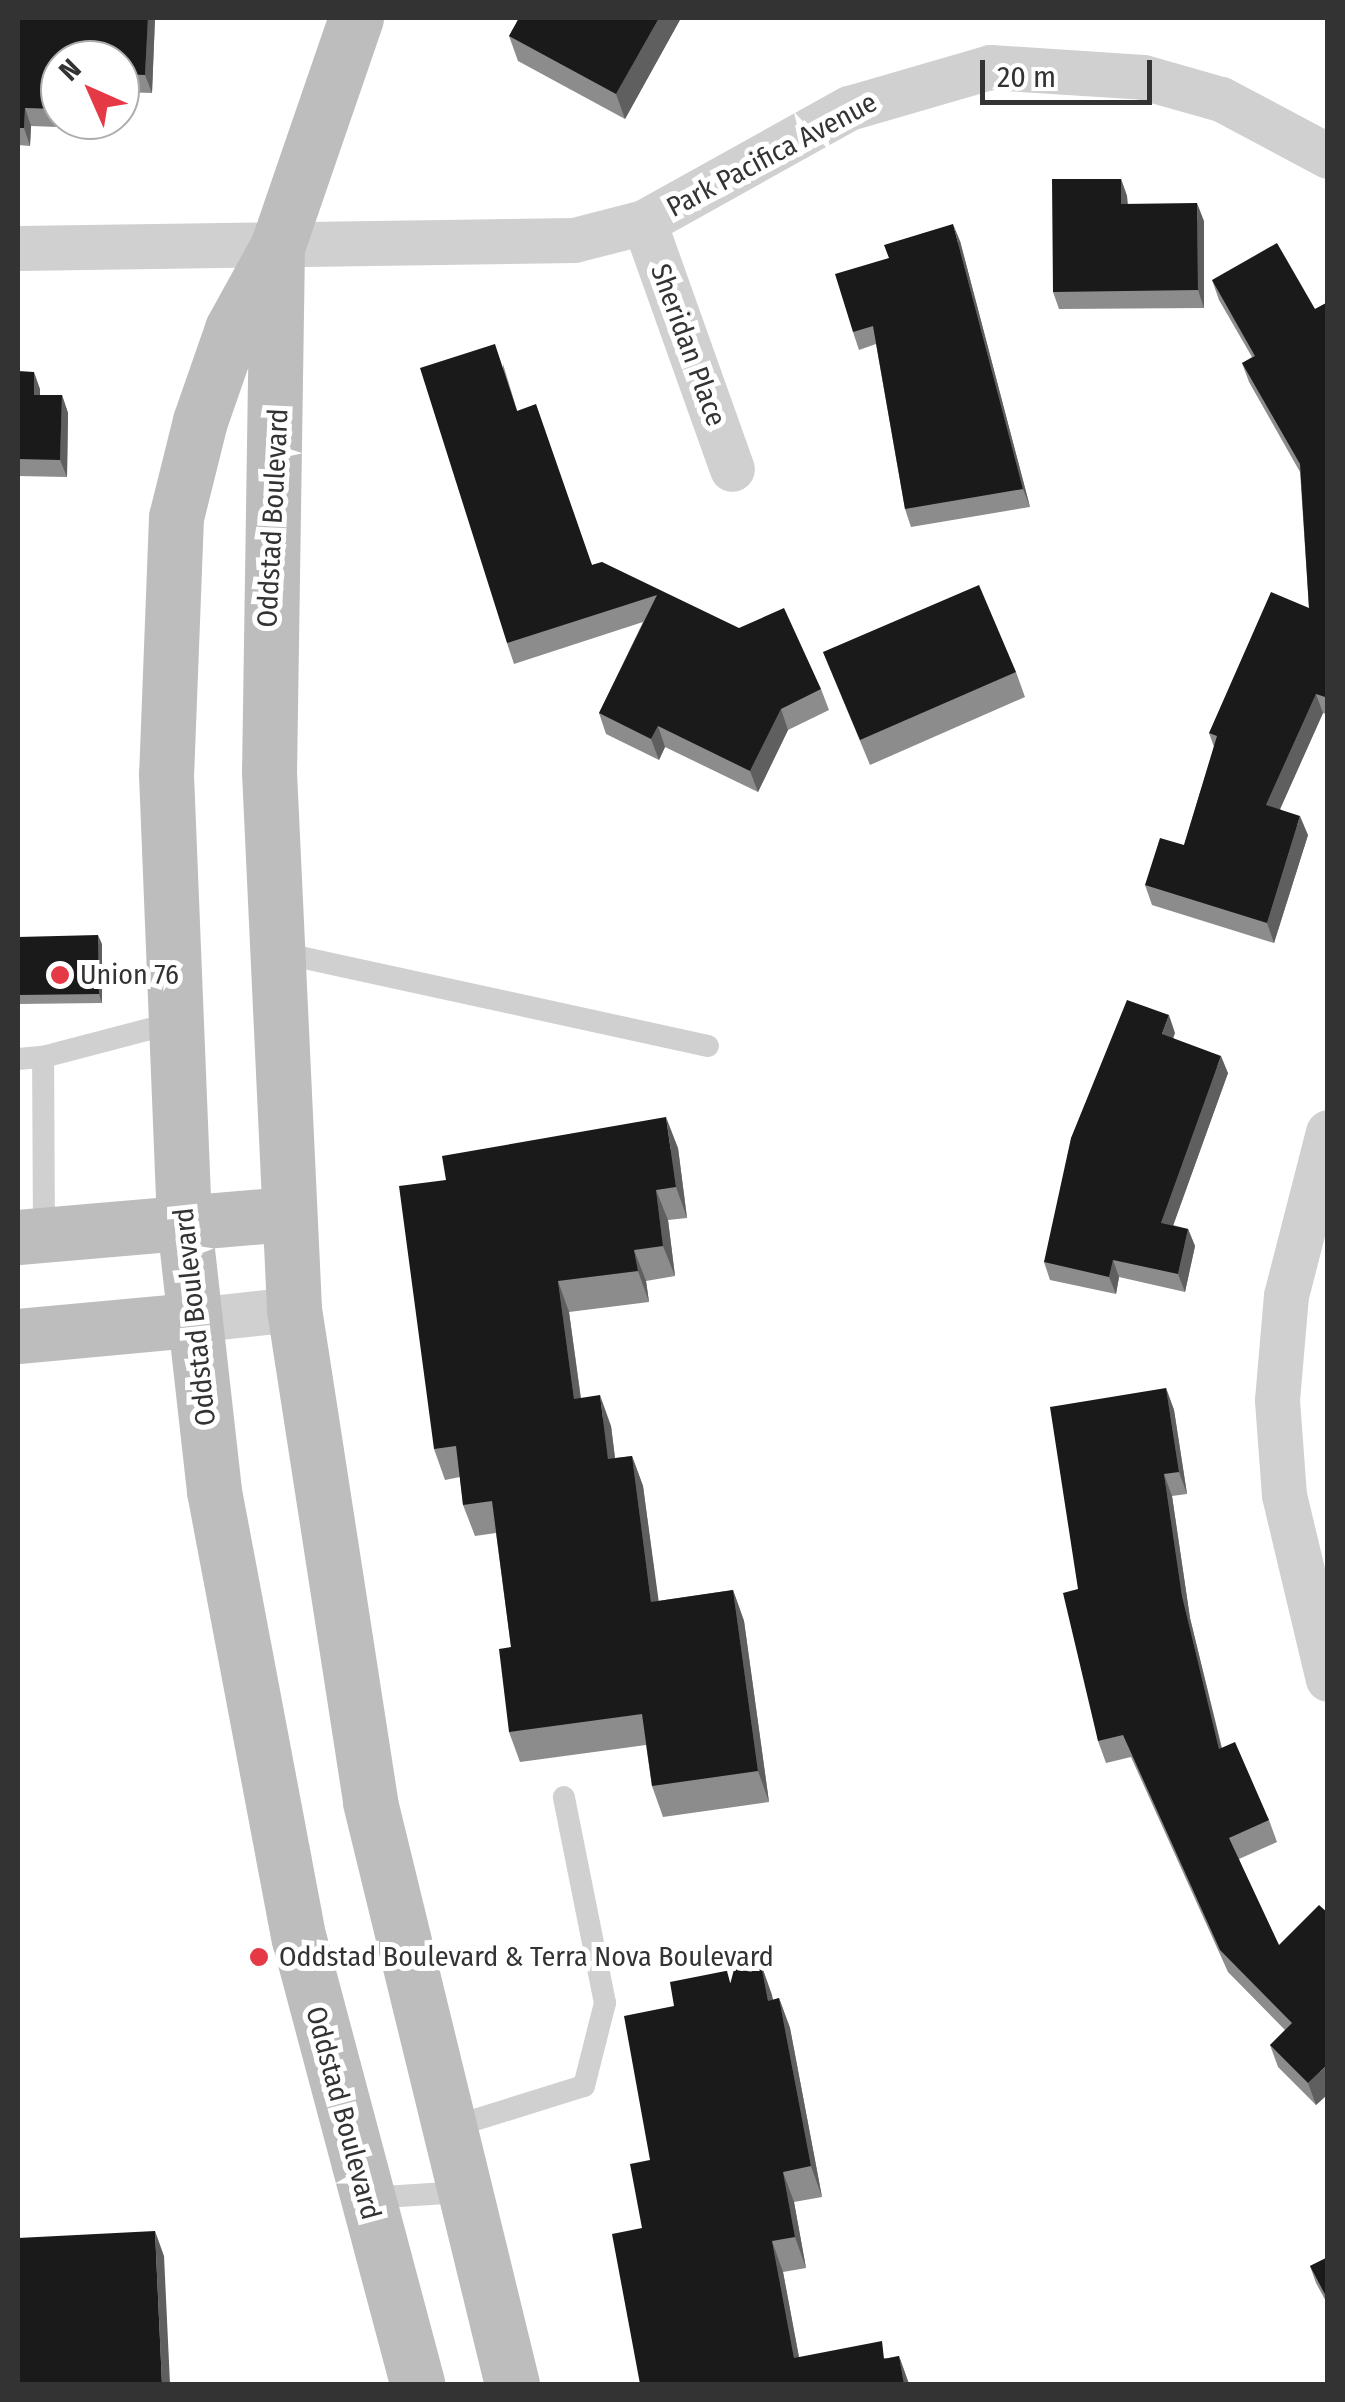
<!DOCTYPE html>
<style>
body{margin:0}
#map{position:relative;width:1345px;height:2402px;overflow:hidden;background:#fff;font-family:"Fira Sans Condensed",sans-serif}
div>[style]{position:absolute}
.lane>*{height:22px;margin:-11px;padding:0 11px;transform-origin:11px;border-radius:11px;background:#d0d0d0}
.street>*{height:45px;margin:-22.5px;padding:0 22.5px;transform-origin:22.5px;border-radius:22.5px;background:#d0d0d0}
.secondary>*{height:55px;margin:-27.5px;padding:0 27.5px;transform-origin:27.5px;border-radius:27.5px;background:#bdbdbd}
.wall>*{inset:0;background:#8c8c8c}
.shaded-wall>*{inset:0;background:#5f5f5f}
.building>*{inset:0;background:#1a1a1a}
.dots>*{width:28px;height:28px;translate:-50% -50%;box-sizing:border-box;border:5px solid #fff;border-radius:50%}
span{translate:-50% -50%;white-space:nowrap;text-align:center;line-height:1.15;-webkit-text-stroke:10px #fff;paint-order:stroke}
.street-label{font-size:28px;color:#333}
.poi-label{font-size:28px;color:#333}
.left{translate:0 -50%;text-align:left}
.frame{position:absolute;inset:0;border:20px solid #333;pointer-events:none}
.north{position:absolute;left:40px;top:40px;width:100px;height:100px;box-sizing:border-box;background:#fff;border:2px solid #adadad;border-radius:50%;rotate:315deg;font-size:28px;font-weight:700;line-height:40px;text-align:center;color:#333}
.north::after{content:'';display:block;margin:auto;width:35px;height:45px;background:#e63946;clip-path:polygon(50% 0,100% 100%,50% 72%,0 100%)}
.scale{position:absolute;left:980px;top:60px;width:172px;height:45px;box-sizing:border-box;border:5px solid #333;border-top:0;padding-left:12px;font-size:30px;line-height:35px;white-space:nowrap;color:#333;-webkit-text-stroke:8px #fff;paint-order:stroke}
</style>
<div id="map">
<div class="lane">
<div style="left:277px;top:952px;width:441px;rotate:12.3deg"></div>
<div style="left:18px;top:1059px;width:25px;rotate:-5deg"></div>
<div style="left:44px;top:1234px;width:177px;rotate:-90.3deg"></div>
<div style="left:43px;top:1057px;width:134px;rotate:-14.7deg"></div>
<div style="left:449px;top:2128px;width:141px;rotate:-17.3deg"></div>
<div style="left:584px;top:2086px;width:86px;rotate:-75.8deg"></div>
<div style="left:605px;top:2003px;width:210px;rotate:-101.3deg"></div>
<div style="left:368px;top:2198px;width:94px;rotate:-3.7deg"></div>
</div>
<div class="street">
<div style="left:644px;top:222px;width:262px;rotate:70.4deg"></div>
<div style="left:18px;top:248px;width:556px;rotate:-0.82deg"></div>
<div style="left:574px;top:240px;width:72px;rotate:-14.4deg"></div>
<div style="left:644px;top:222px;width:235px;rotate:-29.1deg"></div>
<div style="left:849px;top:108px;width:147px;rotate:-16.2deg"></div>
<div style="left:990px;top:67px;width:153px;rotate:3.7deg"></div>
<div style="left:1143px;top:77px;width:81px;rotate:15.8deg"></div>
<div style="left:1221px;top:99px;width:121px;rotate:28deg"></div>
<div style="left:1328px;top:1132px;width:168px;rotate:104.4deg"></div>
<div style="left:1286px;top:1295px;width:105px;rotate:94.9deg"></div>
<div style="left:1277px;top:1400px;width:95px;rotate:85.8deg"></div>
<div style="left:1284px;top:1495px;width:189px;rotate:76.6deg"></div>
<div style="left:192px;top:1320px;width:103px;rotate:-6.2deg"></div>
</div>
<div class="secondary">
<div style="left:356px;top:18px;width:242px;rotate:109deg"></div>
<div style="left:277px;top:247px;width:94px;rotate:118.8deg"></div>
<div style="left:232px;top:329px;width:97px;rotate:109.2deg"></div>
<div style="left:200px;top:421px;width:99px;rotate:104deg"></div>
<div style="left:176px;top:517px;width:257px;rotate:92.2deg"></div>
<div style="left:166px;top:774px;width:449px;rotate:87.7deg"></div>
<div style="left:184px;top:1223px;width:270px;rotate:83.6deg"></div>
<div style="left:214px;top:1491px;width:456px;rotate:79.3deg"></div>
<div style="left:299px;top:1939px;width:460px;rotate:75.1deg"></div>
<div style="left:277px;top:247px;width:525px;rotate:90.87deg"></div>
<div style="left:269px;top:772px;width:538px;rotate:87.33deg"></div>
<div style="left:294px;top:1309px;width:499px;rotate:81.2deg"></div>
<div style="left:370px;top:1802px;width:599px;rotate:76.29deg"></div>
<div style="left:18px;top:1237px;width:269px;rotate:-4.9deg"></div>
<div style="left:18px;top:1336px;width:175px;rotate:-5.3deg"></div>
</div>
<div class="wall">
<div style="clip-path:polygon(18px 18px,155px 18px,152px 93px,120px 92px,120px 60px,60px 60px,60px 120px,112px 120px,112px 129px,31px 126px,30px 146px,18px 145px)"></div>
<div style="clip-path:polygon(519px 18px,681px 18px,625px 119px,518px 61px,509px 36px)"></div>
<div style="clip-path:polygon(1121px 179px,1127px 196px,1128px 204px,1204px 221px,1204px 308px,1059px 309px,1053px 292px)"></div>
<div style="clip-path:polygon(960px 241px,1030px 507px,911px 527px,905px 509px,876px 344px,859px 350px,853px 332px)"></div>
<div style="clip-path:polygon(1212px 280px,1315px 309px,1328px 302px,1328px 715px,1323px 713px,1280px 809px,1308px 835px,1274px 943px,1152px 905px,1145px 885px,1184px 845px,1214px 747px,1209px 733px,1309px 608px,1300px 472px,1249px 382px,1242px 363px,1252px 357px,1219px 300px)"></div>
<div style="clip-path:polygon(503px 364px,517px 410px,592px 565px,602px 562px,821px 689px,829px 710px,788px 730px,758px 792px,665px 747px,659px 760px,606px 734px,599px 713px,643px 622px,514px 664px,507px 643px)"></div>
<div style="clip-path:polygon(18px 371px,40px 389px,40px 395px,62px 395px,68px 413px,67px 477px,18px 476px)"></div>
<div style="clip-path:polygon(823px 652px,1016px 672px,1025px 697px,870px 765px)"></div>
<div style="clip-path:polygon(18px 937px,102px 944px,102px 1003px,18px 1004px)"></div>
<div style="clip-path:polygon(1175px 1033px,1173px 1038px,1228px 1073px,1173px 1225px,1188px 1229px,1195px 1246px,1185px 1292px,1119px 1277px,1116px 1294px,1050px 1280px,1044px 1262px)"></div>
<div style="clip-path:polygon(678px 1148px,687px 1218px,668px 1220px,675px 1276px,646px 1281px,649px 1302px,569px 1312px,581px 1398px,611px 1426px,615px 1458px,632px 1456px,643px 1486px,658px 1601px,733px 1590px,744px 1621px,769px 1802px,663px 1817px,652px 1786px,646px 1745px,520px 1762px,509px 1732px,511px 1647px,496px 1533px,475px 1536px,463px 1505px,460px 1477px,445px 1480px,434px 1449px,446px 1180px)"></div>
<div style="clip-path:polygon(1166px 1388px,1174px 1410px,1187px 1494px,1172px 1496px,1190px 1618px,1222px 1748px,1269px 1820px,1277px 1842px,1239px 1859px,1328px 2094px,1316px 2105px,1278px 2067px,1270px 2045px,1285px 2030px,1228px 1972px,1131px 1757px,1106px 1763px,1098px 1741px,1078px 1589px)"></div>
<div style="clip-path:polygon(761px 1964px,773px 2000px,779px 1998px,790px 2028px,822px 2197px,794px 2202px,806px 2268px,783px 2272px,799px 2357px,888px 2358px,899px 2356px,909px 2384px,640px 2384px,642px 2228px,650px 2160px,674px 2006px)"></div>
<div style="clip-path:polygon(1328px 2257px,1328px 2305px,1316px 2283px,1310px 2266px)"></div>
</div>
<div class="shaded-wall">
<div style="clip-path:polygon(148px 18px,155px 18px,152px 93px,145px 75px)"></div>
<div style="clip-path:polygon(659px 18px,681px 18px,625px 119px,616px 94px)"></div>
<div style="clip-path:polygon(25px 108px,31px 126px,30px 146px,24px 128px)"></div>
<div style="clip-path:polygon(1121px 179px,1127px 196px,1128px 222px,1121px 204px)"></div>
<div style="clip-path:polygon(1197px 203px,1204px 221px,1204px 308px,1198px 290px)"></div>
<div style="clip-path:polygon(953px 224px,960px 241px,1030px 507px,1023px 489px)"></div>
<div style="clip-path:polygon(34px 372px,40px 389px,40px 413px,34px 395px)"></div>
<div style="clip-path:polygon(62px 395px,68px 413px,67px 477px,60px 460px)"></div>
<div style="clip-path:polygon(1316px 694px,1323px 713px,1273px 825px,1266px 805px)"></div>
<div style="clip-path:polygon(781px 709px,788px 730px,758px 792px,750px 771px)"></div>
<div style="clip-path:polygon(658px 726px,665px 747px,659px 760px,651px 739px)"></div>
<div style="clip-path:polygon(1300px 816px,1308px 835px,1274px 943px,1267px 923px)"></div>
<div style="clip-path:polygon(98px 935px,102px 944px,102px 1003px,99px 994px)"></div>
<div style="clip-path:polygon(1169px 1015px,1175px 1033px,1168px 1052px,1162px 1034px)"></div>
<div style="clip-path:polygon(1221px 1056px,1228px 1073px,1168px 1240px,1161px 1223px)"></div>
<div style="clip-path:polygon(666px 1117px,678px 1148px,687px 1218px,676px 1187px)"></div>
<div style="clip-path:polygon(656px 1190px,668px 1220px,675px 1276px,663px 1246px)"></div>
<div style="clip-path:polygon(1188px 1229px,1195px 1246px,1185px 1292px,1178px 1274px)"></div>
<div style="clip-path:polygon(634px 1250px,646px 1281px,649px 1302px,638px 1271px)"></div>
<div style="clip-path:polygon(1113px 1260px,1119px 1277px,1116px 1294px,1109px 1277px)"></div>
<div style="clip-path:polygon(558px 1281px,569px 1312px,585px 1430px,574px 1399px)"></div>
<div style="clip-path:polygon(1166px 1388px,1174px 1410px,1187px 1494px,1179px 1472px)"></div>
<div style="clip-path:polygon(600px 1395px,611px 1426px,619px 1490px,608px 1459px)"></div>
<div style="clip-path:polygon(632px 1456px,643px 1486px,663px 1633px,651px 1602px)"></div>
<div style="clip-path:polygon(1164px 1474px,1172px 1496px,1190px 1618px,1227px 1771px,1219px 1749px,1182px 1596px)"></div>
<div style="clip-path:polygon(733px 1590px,744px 1621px,769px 1802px,758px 1771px)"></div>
<div style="clip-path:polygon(761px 1964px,772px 1995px,779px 2031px,768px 2001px)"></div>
<div style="clip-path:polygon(779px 1998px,790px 2028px,822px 2197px,811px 2166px)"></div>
<div style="clip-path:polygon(1328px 2064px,1328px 2094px,1316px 2105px,1308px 2083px)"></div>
<div style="clip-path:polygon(783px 2172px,794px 2202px,806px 2268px,795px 2237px)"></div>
<div style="clip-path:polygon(155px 2231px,164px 2256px,170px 2384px,162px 2384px)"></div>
<div style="clip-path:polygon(772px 2241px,783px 2272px,804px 2384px,794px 2358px)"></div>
<div style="clip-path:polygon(899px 2356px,909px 2384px,904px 2384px)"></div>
</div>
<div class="building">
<div style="clip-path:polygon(18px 18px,148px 18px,145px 75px,120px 74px,120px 60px,60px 60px,60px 109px,25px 108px,24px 128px,18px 128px)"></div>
<div style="clip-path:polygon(519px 18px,659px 18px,616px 94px,509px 36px)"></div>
<div style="clip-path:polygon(1052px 179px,1121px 179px,1121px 204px,1197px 203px,1198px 290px,1053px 292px)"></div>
<div style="clip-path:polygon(953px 224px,1023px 489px,905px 509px,873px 326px,853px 332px,835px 274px,889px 258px,884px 245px)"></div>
<div style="clip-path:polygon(1277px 243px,1315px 309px,1328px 302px,1328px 698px,1316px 694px,1266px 805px,1300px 816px,1267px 923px,1145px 885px,1160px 838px,1184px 845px,1217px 736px,1209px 733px,1271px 592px,1309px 608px,1300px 464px,1242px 363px,1255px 356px,1212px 280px)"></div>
<div style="clip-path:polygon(495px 344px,517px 411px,536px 404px,592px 565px,602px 562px,739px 628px,784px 608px,821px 689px,781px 709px,750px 771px,658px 726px,651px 739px,599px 713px,657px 595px,507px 643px,420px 368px)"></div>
<div style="clip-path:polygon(18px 371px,34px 372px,34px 395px,62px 395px,60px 460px,18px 459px)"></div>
<div style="clip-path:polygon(979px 585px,1016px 672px,860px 740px,823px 652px)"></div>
<div style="clip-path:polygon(98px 935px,99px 994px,18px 995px,18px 937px)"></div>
<div style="clip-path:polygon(1127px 1000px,1169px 1015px,1162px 1034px,1221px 1056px,1161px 1223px,1188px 1229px,1178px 1274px,1113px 1260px,1109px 1277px,1044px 1262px,1071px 1138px)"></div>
<div style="clip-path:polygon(666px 1117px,676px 1187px,656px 1190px,663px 1246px,634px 1250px,638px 1271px,558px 1281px,574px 1399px,600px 1395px,608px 1459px,632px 1456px,651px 1602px,733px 1590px,758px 1771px,652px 1786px,642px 1714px,509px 1732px,499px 1649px,511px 1647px,492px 1501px,463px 1505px,456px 1446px,434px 1449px,399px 1186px,446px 1180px,442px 1156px)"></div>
<div style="clip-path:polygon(1166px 1388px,1179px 1472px,1164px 1474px,1182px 1596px,1219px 1749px,1235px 1742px,1269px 1820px,1229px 1838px,1279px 1945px,1319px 1905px,1328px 1913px,1328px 2064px,1308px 2083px,1270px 2045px,1292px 2023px,1220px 1950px,1123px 1735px,1098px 1741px,1063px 1593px,1078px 1589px,1050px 1407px)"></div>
<div style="clip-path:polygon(761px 1964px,768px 2001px,779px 1998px,811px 2166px,783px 2172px,795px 2237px,772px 2241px,794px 2358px,882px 2341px,884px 2359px,899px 2356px,904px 2384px,640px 2384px,612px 2234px,642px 2228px,630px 2164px,650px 2160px,624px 2016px,674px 2006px,670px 1982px)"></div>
<div style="clip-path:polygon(155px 2231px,162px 2384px,18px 2384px,18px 2238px)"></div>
<div style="clip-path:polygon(1328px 2257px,1328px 2300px,1310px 2266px)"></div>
</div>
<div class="dots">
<div style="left:60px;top:975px;background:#e63946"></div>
<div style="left:259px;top:1957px;background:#e63946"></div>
</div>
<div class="street-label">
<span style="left:772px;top:155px;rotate:-28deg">Park Pacifica Avenue</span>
<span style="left:688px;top:345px;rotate:70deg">Sheridan Place</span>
<span style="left:273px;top:518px;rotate:-87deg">Oddstad Boulevard</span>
<span style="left:195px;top:1317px;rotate:-96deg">Oddstad Boulevard</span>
<span style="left:343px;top:2113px;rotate:75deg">Oddstad Boulevard</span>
</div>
<div class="poi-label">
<span class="left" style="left:80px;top:975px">Union 76</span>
<span class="left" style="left:279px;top:1957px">Oddstad Boulevard &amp; Terra Nova Boulevard</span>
</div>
<div class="frame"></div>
<div class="north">N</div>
<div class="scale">20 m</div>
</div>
